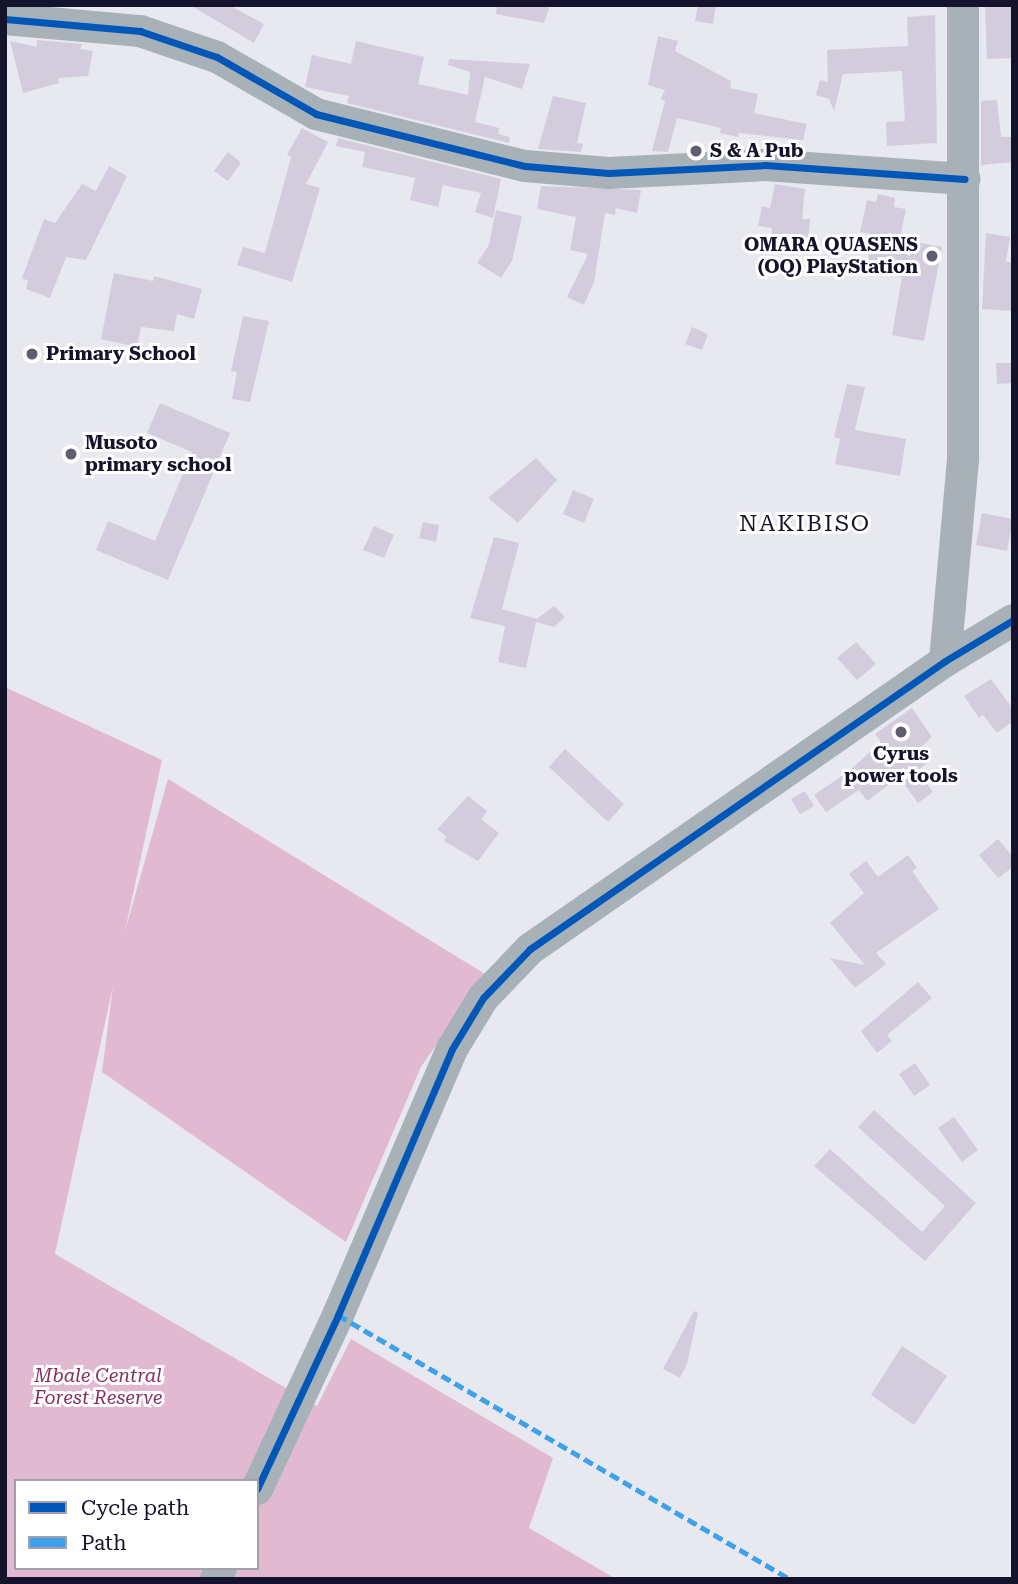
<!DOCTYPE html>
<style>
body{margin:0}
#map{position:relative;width:1018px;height:1584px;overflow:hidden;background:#e8e8f0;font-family:"Roboto Serif",serif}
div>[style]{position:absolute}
.forest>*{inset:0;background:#e1bad2}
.building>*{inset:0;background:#d3ccdd}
.minor>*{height:32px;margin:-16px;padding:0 16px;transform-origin:16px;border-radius:16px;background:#a7b1b7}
.quiet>*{height:5px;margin-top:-2.5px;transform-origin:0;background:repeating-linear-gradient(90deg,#3da1eb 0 10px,transparent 0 15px)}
.cycleway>*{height:7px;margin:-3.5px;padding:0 3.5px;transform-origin:3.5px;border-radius:3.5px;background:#0057b8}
.dots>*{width:19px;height:19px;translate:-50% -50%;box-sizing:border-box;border:4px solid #fff;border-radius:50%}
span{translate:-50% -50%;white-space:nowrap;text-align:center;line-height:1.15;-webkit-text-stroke:6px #fff;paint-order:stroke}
.poi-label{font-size:19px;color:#15122c;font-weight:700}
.left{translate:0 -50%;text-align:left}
.right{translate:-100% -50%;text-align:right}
.park-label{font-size:19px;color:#843062;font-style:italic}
.quarter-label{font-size:23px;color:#15122c;letter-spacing:2px}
.frame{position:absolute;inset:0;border:7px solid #15122c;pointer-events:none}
.legend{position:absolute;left:14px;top:1479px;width:245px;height:91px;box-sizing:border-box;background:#fff;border:2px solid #a1a0ab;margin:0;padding:9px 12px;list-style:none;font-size:21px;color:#15122c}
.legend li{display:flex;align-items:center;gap:14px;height:35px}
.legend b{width:35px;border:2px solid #a1a0ab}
</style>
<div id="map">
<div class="forest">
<div style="clip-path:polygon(evenodd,5px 687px,162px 760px,125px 931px,168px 779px,485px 974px,421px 1067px,346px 1242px,102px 1072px,113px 986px,55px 1254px,317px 1406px,351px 1339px,553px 1458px,529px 1528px,616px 1579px,5px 1579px,5px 687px,16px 1481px,257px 1481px,257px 1568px,16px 1568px,16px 1481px)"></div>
</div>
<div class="building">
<div style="clip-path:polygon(190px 5px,229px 5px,264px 24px,254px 43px)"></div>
<div style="clip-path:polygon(497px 5px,550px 5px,544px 23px,496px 14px)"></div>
<div style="clip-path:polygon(698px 5px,716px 5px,713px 24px,695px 21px)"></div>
<div style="clip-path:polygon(985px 7px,1013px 7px,1013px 58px,987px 59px)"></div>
<div style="clip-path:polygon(935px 15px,937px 143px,887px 146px,886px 122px,905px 121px,902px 71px,843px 74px,834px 111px,829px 99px,816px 95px,820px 80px,828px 82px,827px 50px,908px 46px,907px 17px)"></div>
<div style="clip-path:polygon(658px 36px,678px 41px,675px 51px,731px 81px,730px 88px,758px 94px,754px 113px,807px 124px,803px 140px,739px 133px,738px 137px,720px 133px,721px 128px,677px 118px,668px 152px,652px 151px,665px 101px,661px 99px,665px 90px,648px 85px)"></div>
<div style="clip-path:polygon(37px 40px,82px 44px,80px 49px,93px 51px,88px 76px,58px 78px,59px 83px,23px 93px,10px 41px,37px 47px)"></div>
<div style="clip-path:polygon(356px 41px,424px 57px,418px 84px,468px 95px,470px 72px,448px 65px,449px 59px,530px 64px,522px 89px,485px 77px,475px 122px,499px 128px,498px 134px,510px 137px,509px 143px,347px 103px,349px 96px,305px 87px,312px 55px,351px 64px)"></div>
<div style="clip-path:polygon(553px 96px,586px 103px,577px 143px,583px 144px,581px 152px,538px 149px)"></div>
<div style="clip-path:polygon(997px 100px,1001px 137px,1013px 137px,1013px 162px,981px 165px,981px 101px)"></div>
<div style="clip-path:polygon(302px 128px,328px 142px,306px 184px,320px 188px,292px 282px,237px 265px,243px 247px,265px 253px,291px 157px,287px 155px)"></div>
<div style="clip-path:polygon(338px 138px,501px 179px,493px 218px,475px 212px,481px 193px,443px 185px,438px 207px,410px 200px,415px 178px,362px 167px,365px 152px,336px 146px)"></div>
<div style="clip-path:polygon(228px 152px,241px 163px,228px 181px,214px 171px)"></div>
<div style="clip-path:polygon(109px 166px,127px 176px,86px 260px,66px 257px,50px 298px,26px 289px,28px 281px,22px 278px,44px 219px,55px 223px,82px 184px,96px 191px)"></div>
<div style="clip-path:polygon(775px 184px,805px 189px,802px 219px,810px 219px,807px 254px,770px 251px,772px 228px,758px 226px,762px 206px,770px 208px)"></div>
<div style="clip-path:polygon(541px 186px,641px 190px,637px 213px,616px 208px,615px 215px,605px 213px,594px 282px,584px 305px,567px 297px,588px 254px,570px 250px,576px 217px,537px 209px)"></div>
<div style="clip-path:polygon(878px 194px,895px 198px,894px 207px,906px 209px,900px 239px,942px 247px,924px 341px,892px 335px,902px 277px,867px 272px,871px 234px,860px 232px,867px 200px,876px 202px)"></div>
<div style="clip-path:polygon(496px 210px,522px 216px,512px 261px,501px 278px,477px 263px,489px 245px)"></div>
<div style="clip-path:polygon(986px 233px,1010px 237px,1006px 262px,1012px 262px,1013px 311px,982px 309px)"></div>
<div style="clip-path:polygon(114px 273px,153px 281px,154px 276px,202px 289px,194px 319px,177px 314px,174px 331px,141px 327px,137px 347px,101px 339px)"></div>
<div style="clip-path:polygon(243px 316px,269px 321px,250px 402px,232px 399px,237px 372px,231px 371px)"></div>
<div style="clip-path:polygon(692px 327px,708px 334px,702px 350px,685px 344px)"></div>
<div style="clip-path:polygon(996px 363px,1013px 363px,1013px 383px,997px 384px)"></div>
<div style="clip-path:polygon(847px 384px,865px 387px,855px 430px,906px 439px,900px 476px,835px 464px,840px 439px,834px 437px)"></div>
<div style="clip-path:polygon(160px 403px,230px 433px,168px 580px,96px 550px,108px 521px,155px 541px,192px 452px,147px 433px)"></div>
<div style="clip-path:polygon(536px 458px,557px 480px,518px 523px,488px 498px)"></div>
<div style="clip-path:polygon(573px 490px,594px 499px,584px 523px,563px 514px)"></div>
<div style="clip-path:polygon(982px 513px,1013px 519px,1007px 551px,976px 545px)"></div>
<div style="clip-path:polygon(423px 522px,439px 525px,436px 542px,419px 538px)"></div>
<div style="clip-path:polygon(374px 526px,394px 535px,384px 558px,363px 550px)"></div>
<div style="clip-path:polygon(494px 537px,519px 543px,502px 609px,537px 619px,554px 606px,565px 617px,554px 627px,536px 622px,526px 668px,498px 662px,505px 626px,470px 618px)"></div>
<div style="clip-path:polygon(856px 642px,876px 664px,857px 680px,837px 658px)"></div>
<div style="clip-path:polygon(991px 679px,1013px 709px,1013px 721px,997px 733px,983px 715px,979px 718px,964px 696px)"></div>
<div style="clip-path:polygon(912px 708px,932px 737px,920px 748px,931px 760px,917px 771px,933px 792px,918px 803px,899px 777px,867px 801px,859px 790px,826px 812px,814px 795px,848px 772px,881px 742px,875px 734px)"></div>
<div style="clip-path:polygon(565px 749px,624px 804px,608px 822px,549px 767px)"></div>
<div style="clip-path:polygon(805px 791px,814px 806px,800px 814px,791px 799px)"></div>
<div style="clip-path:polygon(468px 796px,487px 811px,481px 819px,499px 833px,478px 861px,444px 841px,447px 837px,437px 829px)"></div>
<div style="clip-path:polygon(998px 839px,1013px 857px,1013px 867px,998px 878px,979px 855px)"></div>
<div style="clip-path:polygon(908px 855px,917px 868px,912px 871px,939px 909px,876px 953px,886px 964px,855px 988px,830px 958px,865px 965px,830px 923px,864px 893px,849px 874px,866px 861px,878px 877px)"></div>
<div style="clip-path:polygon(918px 982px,932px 998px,887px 1035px,892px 1041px,877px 1053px,861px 1031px)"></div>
<div style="clip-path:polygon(915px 1063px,930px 1085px,914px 1096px,899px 1074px)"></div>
<div style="clip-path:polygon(874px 1110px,976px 1203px,925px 1261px,814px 1166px,830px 1149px,922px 1232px,945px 1206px,858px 1127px)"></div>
<div style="clip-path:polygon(954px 1117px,978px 1150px,962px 1162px,938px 1128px)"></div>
<div style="clip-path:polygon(694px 1311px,698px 1313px,687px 1364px,680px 1378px,663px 1369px)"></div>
<div style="clip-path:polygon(902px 1346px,947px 1376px,914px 1425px,871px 1395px)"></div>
</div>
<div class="minor">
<div style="left:5px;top:19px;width:136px;rotate:5.1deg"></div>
<div style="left:140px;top:31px;width:81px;rotate:18.7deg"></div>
<div style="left:217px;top:57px;width:114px;rotate:29.9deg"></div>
<div style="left:316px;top:114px;width:215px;rotate:14deg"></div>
<div style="left:525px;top:166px;width:84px;rotate:4.8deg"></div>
<div style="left:609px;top:173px;width:156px;rotate:-2.9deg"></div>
<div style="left:765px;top:165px;width:200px;rotate:4deg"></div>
<div style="left:945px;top:661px;width:204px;rotate:-84.9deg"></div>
<div style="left:963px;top:458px;width:453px;rotate:-90deg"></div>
<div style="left:257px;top:1489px;width:192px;rotate:-65deg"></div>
<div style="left:338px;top:1315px;width:289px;rotate:-66.8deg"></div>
<div style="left:452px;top:1049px;width:60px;rotate:-58.7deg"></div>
<div style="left:483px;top:998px;width:68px;rotate:-46.2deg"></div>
<div style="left:530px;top:949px;width:505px;rotate:-34.76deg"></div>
<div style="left:945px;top:661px;width:79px;rotate:-31.1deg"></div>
<div style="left:216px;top:1579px;width:12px;rotate:-66deg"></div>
</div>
<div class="quiet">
<div style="left:338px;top:1315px;width:523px;rotate:30.29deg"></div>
</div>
<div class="cycleway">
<div style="left:5px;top:19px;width:136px;rotate:5.1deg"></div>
<div style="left:140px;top:31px;width:81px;rotate:18.7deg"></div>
<div style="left:217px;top:57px;width:114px;rotate:29.9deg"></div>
<div style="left:316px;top:114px;width:215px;rotate:14deg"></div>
<div style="left:525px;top:166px;width:84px;rotate:4.8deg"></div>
<div style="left:609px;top:173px;width:156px;rotate:-2.9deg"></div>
<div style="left:765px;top:165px;width:200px;rotate:4deg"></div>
<div style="left:257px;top:1489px;width:192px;rotate:-65deg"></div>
<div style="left:338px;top:1315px;width:289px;rotate:-66.8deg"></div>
<div style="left:452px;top:1049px;width:60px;rotate:-58.7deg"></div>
<div style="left:483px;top:998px;width:68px;rotate:-46.2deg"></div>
<div style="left:530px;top:949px;width:505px;rotate:-34.76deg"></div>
<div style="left:945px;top:661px;width:79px;rotate:-31.1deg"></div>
</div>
<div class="dots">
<div style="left:696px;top:151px;background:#5f5d71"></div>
<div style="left:932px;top:256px;background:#5f5d71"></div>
<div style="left:32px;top:354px;background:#5f5d71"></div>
<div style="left:71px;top:454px;background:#5f5d71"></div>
<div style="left:901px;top:732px;background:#5f5d71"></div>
</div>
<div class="poi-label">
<span class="left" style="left:710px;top:151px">S &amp; A Pub</span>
<span class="right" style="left:918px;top:256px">OMARA QUASENS<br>(OQ) PlayStation</span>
<span class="left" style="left:46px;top:354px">Primary School</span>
<span class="left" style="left:85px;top:454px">Musoto<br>primary school</span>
<span style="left:901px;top:765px">Cyrus<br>power tools</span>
</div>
<div class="park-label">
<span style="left:98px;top:1387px">Mbale Central<br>Forest Reserve</span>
</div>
<div class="quarter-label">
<span style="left:805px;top:524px">NAKIBISO</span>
</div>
<div class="frame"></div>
<ul class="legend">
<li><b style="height:9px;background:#0057b8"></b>Cycle path</li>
<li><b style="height:9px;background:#3da1eb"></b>Path</li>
</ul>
</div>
